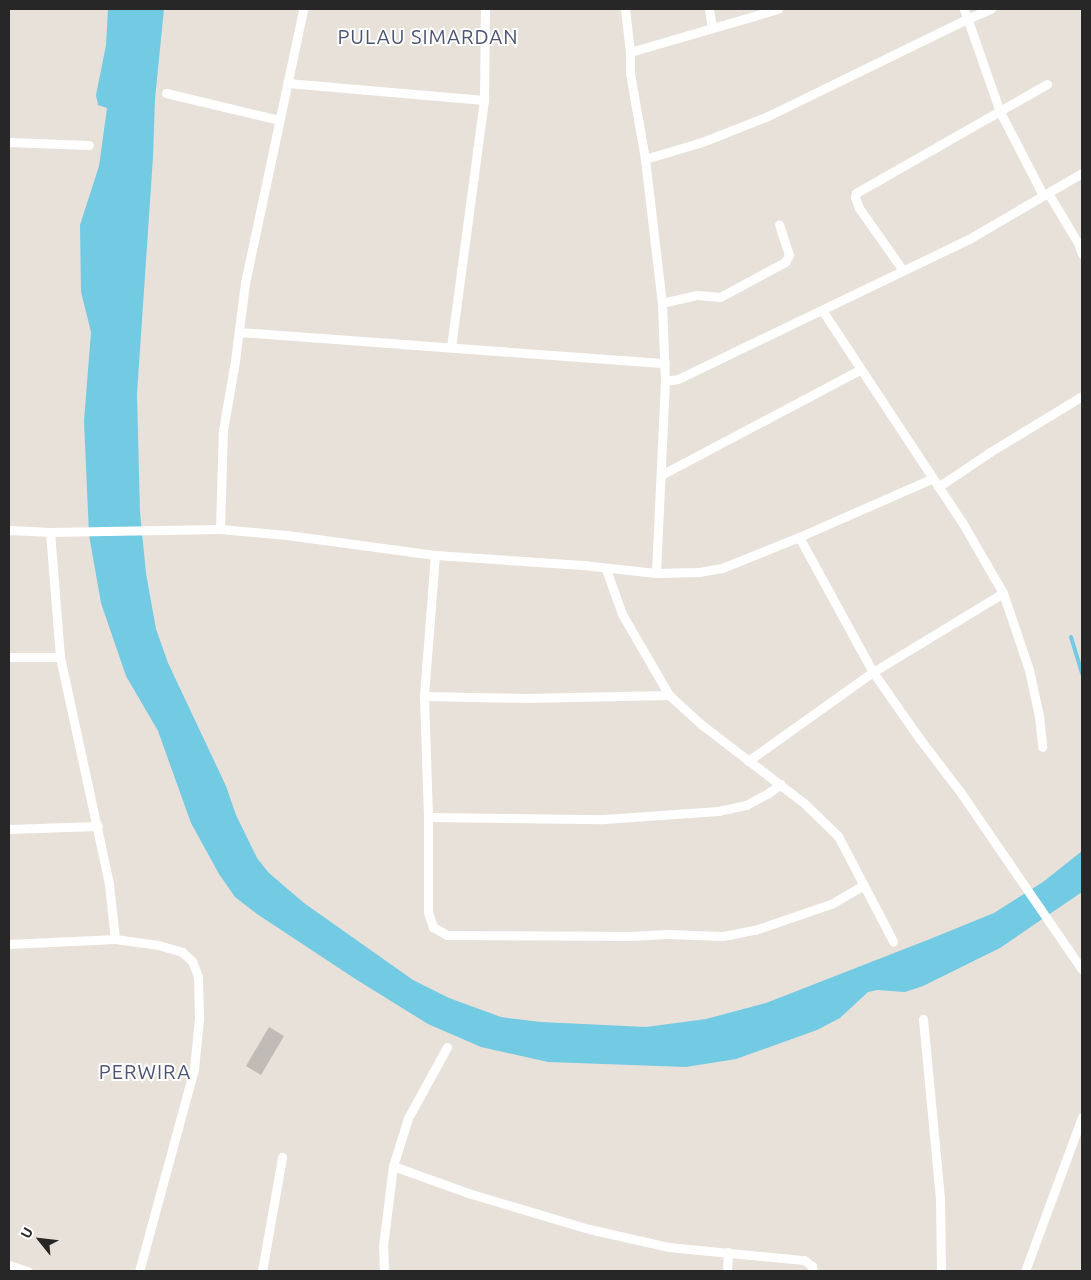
<!DOCTYPE html>
<style>
body{margin:0}
#map{position:relative;width:1091px;height:1280px;overflow:hidden;background:#e8e1d9;font-family:Ubuntu,sans-serif}
div>[style]{position:absolute}
.water>*{inset:0;background:#73cae3}
.stream>*{height:4px;margin:-2px;padding:0 2px;transform-origin:2px;border-radius:2px;background:#73cae3}
.building>*{inset:0;background:#c0bbb6}
.minor>*{height:9px;margin:-4.5px;padding:0 4.5px;transform-origin:4.5px;border-radius:4.5px;background:#fff}
span{translate:-50% -50%;white-space:nowrap;text-align:center;line-height:1.15;-webkit-text-stroke:4px #fff;paint-order:stroke}
.quarter-label{font-size:20px;color:#4b5473;letter-spacing:1px}
.frame{position:absolute;inset:0;border:10px solid #272727;pointer-events:none}
.north{position:absolute;left:15px;top:1215px;width:50px;height:50px;-webkit-text-stroke:4px #fff;paint-order:stroke;rotate:299deg;font-size:14px;font-weight:700;line-height:20px;text-align:center;color:#272727}
.north::after{content:'';display:block;margin:auto;width:18px;height:22px;background:#272727;clip-path:polygon(50% 0,100% 100%,50% 72%,0 100%)}
</style>
<div id="map">
<div class="water">
<div style="clip-path:polygon(108px 9px,164px 9px,155px 99px,153px 157px,137px 394px,140px 512px,146px 573px,156px 629px,168px 663px,226px 786px,236px 815px,257px 858px,269px 873px,304px 903px,413px 980px,449px 998px,501px 1017px,541px 1022px,646px 1027px,706px 1019px,766px 1003px,930px 939px,994px 913px,1043px 882px,1082px 851px,1082px 892px,1000px 948px,923px 986px,905px 992px,877px 990px,868px 992px,840px 1018px,817px 1030px,736px 1059px,686px 1067px,548px 1062px,481px 1047px,428px 1024px,357px 980px,257px 914px,235px 897px,219px 874px,191px 823px,158px 731px,126px 676px,101px 603px,89px 535px,84px 421px,91px 332px,81px 292px,80px 225px,99px 166px,107px 108px,98px 105px,96px 95px,106px 45px)"></div>
</div>
<div class="stream">
<div style="left:1071px;top:637px;width:39px;rotate:73deg"></div>
</div>
<div class="building">
<div style="clip-path:polygon(269px 1027px,284px 1036px,261px 1075px,246px 1066px)"></div>
</div>
<div class="minor">
<div style="left:625px;top:9px;width:43px;rotate:83.4deg"></div>
<div style="left:630px;top:52px;width:21px;rotate:90deg"></div>
<div style="left:630px;top:73px;width:87px;rotate:80.1deg"></div>
<div style="left:645px;top:159px;width:145px;rotate:83.3deg"></div>
<div style="left:662px;top:303px;width:78px;rotate:87.8deg"></div>
<div style="left:665px;top:381px;width:192px;rotate:92.7deg"></div>
<div style="left:709px;top:9px;width:19px;rotate:81deg"></div>
<div style="left:964px;top:9px;width:109px;rotate:70.7deg"></div>
<div style="left:1000px;top:112px;width:93px;rotate:62.6deg"></div>
<div style="left:630px;top:52px;width:154px;rotate:-16.2deg"></div>
<div style="left:287px;top:83px;width:198px;rotate:4.9deg"></div>
<div style="left:166px;top:93px;width:116px;rotate:13.4deg"></div>
<div style="left:9px;top:142px;width:80px;rotate:2.1deg"></div>
<div style="left:645px;top:159px;width:59px;rotate:-16.6deg"></div>
<div style="left:702px;top:142px;width:71px;rotate:-21.5deg"></div>
<div style="left:768px;top:116px;width:221px;rotate:-26deg"></div>
<div style="left:967px;top:19px;width:26px;rotate:-23deg"></div>
<div style="left:1048px;top:193px;width:58px;rotate:59deg"></div>
<div style="left:1078px;top:243px;width:12px;rotate:70deg"></div>
<div style="left:902px;top:269px;width:75px;rotate:-125.2deg"></div>
<div style="left:859px;top:208px;width:12px;rotate:-110deg"></div>
<div style="left:855px;top:197px;width:4px;rotate:-76deg"></div>
<div style="left:856px;top:193px;width:220px;rotate:-29.7deg"></div>
<div style="left:662px;top:303px;width:36px;rotate:-13deg"></div>
<div style="left:697px;top:295px;width:23px;rotate:5deg"></div>
<div style="left:720px;top:297px;width:74px;rotate:-28.3deg"></div>
<div style="left:785px;top:262px;width:8px;rotate:-60deg"></div>
<div style="left:789px;top:255px;width:32px;rotate:-108deg"></div>
<div style="left:822px;top:310px;width:254px;rotate:56.6deg"></div>
<div style="left:962px;top:522px;width:82px;rotate:60deg"></div>
<div style="left:1003px;top:593px;width:81px;rotate:71.3deg"></div>
<div style="left:1029px;top:670px;width:47px;rotate:77.7deg"></div>
<div style="left:1039px;top:716px;width:31px;rotate:84deg"></div>
<div style="left:239px;top:332px;width:427px;rotate:4.2deg"></div>
<div style="left:451px;top:347px;width:249px;rotate:-82.4deg"></div>
<div style="left:484px;top:100px;width:91px;rotate:-89.4deg"></div>
<div style="left:665px;top:381px;width:13px;rotate:-9deg"></div>
<div style="left:678px;top:379px;width:323px;rotate:-25.7deg"></div>
<div style="left:969px;top:239px;width:131px;rotate:-30.3deg"></div>
<div style="left:661px;top:475px;width:224px;rotate:-27.9deg"></div>
<div style="left:938px;top:487px;width:63px;rotate:-33.9deg"></div>
<div style="left:990px;top:452px;width:108px;rotate:-31.3deg"></div>
<div style="left:220px;top:529px;width:99px;rotate:-88.3deg"></div>
<div style="left:223px;top:430px;width:70px;rotate:-80.1deg"></div>
<div style="left:235px;top:361px;width:79px;rotate:-82.7deg"></div>
<div style="left:245px;top:283px;width:280px;rotate:-78deg"></div>
<div style="left:9px;top:530px;width:41px;rotate:2.8deg"></div>
<div style="left:50px;top:532px;width:170px;rotate:-1deg"></div>
<div style="left:220px;top:529px;width:67px;rotate:5.1deg"></div>
<div style="left:287px;top:535px;width:149px;rotate:7.7deg"></div>
<div style="left:435px;top:555px;width:148px;rotate:3.9deg"></div>
<div style="left:583px;top:565px;width:73px;rotate:6.3deg"></div>
<div style="left:656px;top:573px;width:43px;rotate:-1.3deg"></div>
<div style="left:699px;top:572px;width:23px;rotate:-10deg"></div>
<div style="left:722px;top:568px;width:83px;rotate:-21.9deg"></div>
<div style="left:799px;top:537px;width:144px;rotate:-23.7deg"></div>
<div style="left:50px;top:532px;width:125px;rotate:85.4deg"></div>
<div style="left:60px;top:657px;width:232px;rotate:77.8deg"></div>
<div style="left:109px;top:884px;width:55px;rotate:83.8deg"></div>
<div style="left:115px;top:939px;width:43px;rotate:7.9deg"></div>
<div style="left:158px;top:945px;width:25px;rotate:16deg"></div>
<div style="left:182px;top:952px;width:13px;rotate:42deg"></div>
<div style="left:192px;top:961px;width:17px;rotate:69deg"></div>
<div style="left:198px;top:977px;width:41px;rotate:88.6deg"></div>
<div style="left:199px;top:1018px;width:51px;rotate:95.6deg"></div>
<div style="left:194px;top:1069px;width:209px;rotate:105.2deg"></div>
<div style="left:799px;top:537px;width:154px;rotate:61.3deg"></div>
<div style="left:873px;top:672px;width:80px;rotate:55.1deg"></div>
<div style="left:919px;top:738px;width:69px;rotate:52.6deg"></div>
<div style="left:961px;top:793px;width:214px;rotate:55.6deg"></div>
<div style="left:435px;top:555px;width:141px;rotate:94.5deg"></div>
<div style="left:424px;top:696px;width:121px;rotate:88.1deg"></div>
<div style="left:428px;top:817px;width:95px;rotate:90deg"></div>
<div style="left:428px;top:912px;width:16px;rotate:72deg"></div>
<div style="left:433px;top:927px;width:16px;rotate:30deg"></div>
<div style="left:447px;top:935px;width:182px;rotate:0.3deg"></div>
<div style="left:629px;top:936px;width:38px;rotate:-3deg"></div>
<div style="left:667px;top:934px;width:56px;rotate:2deg"></div>
<div style="left:723px;top:936px;width:33px;rotate:-11deg"></div>
<div style="left:755px;top:930px;width:80px;rotate:-18.9deg"></div>
<div style="left:831px;top:904px;width:38px;rotate:-30deg"></div>
<div style="left:606px;top:569px;width:48px;rotate:70.4deg"></div>
<div style="left:622px;top:614px;width:94px;rotate:59.9deg"></div>
<div style="left:669px;top:695px;width:45px;rotate:42.3deg"></div>
<div style="left:702px;top:725px;width:128px;rotate:37.4deg"></div>
<div style="left:804px;top:803px;width:47px;rotate:44.1deg"></div>
<div style="left:838px;top:836px;width:119px;rotate:62.4deg"></div>
<div style="left:9px;top:657px;width:51px"></div>
<div style="left:424px;top:696px;width:101px;rotate:1.1deg"></div>
<div style="left:525px;top:698px;width:144px;rotate:-1.2deg"></div>
<div style="left:748px;top:761px;width:153px;rotate:-35.5deg"></div>
<div style="left:873px;top:672px;width:152px;rotate:-31.3deg"></div>
<div style="left:428px;top:817px;width:176px;rotate:0.7deg"></div>
<div style="left:604px;top:819px;width:114px;rotate:-4deg"></div>
<div style="left:718px;top:811px;width:29px;rotate:-12deg"></div>
<div style="left:746px;top:805px;width:24px;rotate:-28deg"></div>
<div style="left:767px;top:794px;width:17px;rotate:-36deg"></div>
<div style="left:9px;top:829px;width:89px;rotate:-1.9deg"></div>
<div style="left:9px;top:944px;width:106px;rotate:-2.7deg"></div>
<div style="left:923px;top:1019px;width:180px;rotate:84.6deg"></div>
<div style="left:940px;top:1198px;width:73px;rotate:89.2deg"></div>
<div style="left:393px;top:1166px;width:80px;rotate:19.8deg"></div>
<div style="left:468px;top:1193px;width:126px;rotate:16.6deg"></div>
<div style="left:589px;top:1229px;width:81px;rotate:12.8deg"></div>
<div style="left:668px;top:1247px;width:137px;rotate:5.5deg"></div>
<div style="left:804px;top:1260px;width:10px;rotate:37deg"></div>
<div style="left:812px;top:1266px;width:5px;rotate:79deg"></div>
<div style="left:9px;top:1265px;width:20px;rotate:18deg"></div>
<div style="left:262px;top:1271px;width:116px;rotate:-80deg"></div>
<div style="left:384px;top:1271px;width:25px;rotate:-92deg"></div>
<div style="left:383px;top:1246px;width:81px;rotate:-82.9deg"></div>
<div style="left:393px;top:1166px;width:50px;rotate:-72.6deg"></div>
<div style="left:408px;top:1118px;width:81px;rotate:-61.2deg"></div>
<div style="left:727px;top:1271px;width:19px;rotate:-87deg"></div>
<div style="left:1025px;top:1271px;width:164px;rotate:-69.7deg"></div>
</div>
<div class="quarter-label">
<span style="left:428px;top:36px">PULAU SIMARDAN</span>
<span style="left:145px;top:1071px">PERWIRA</span>
</div>
<div class="frame"></div>
<div class="north">U</div>
</div>
